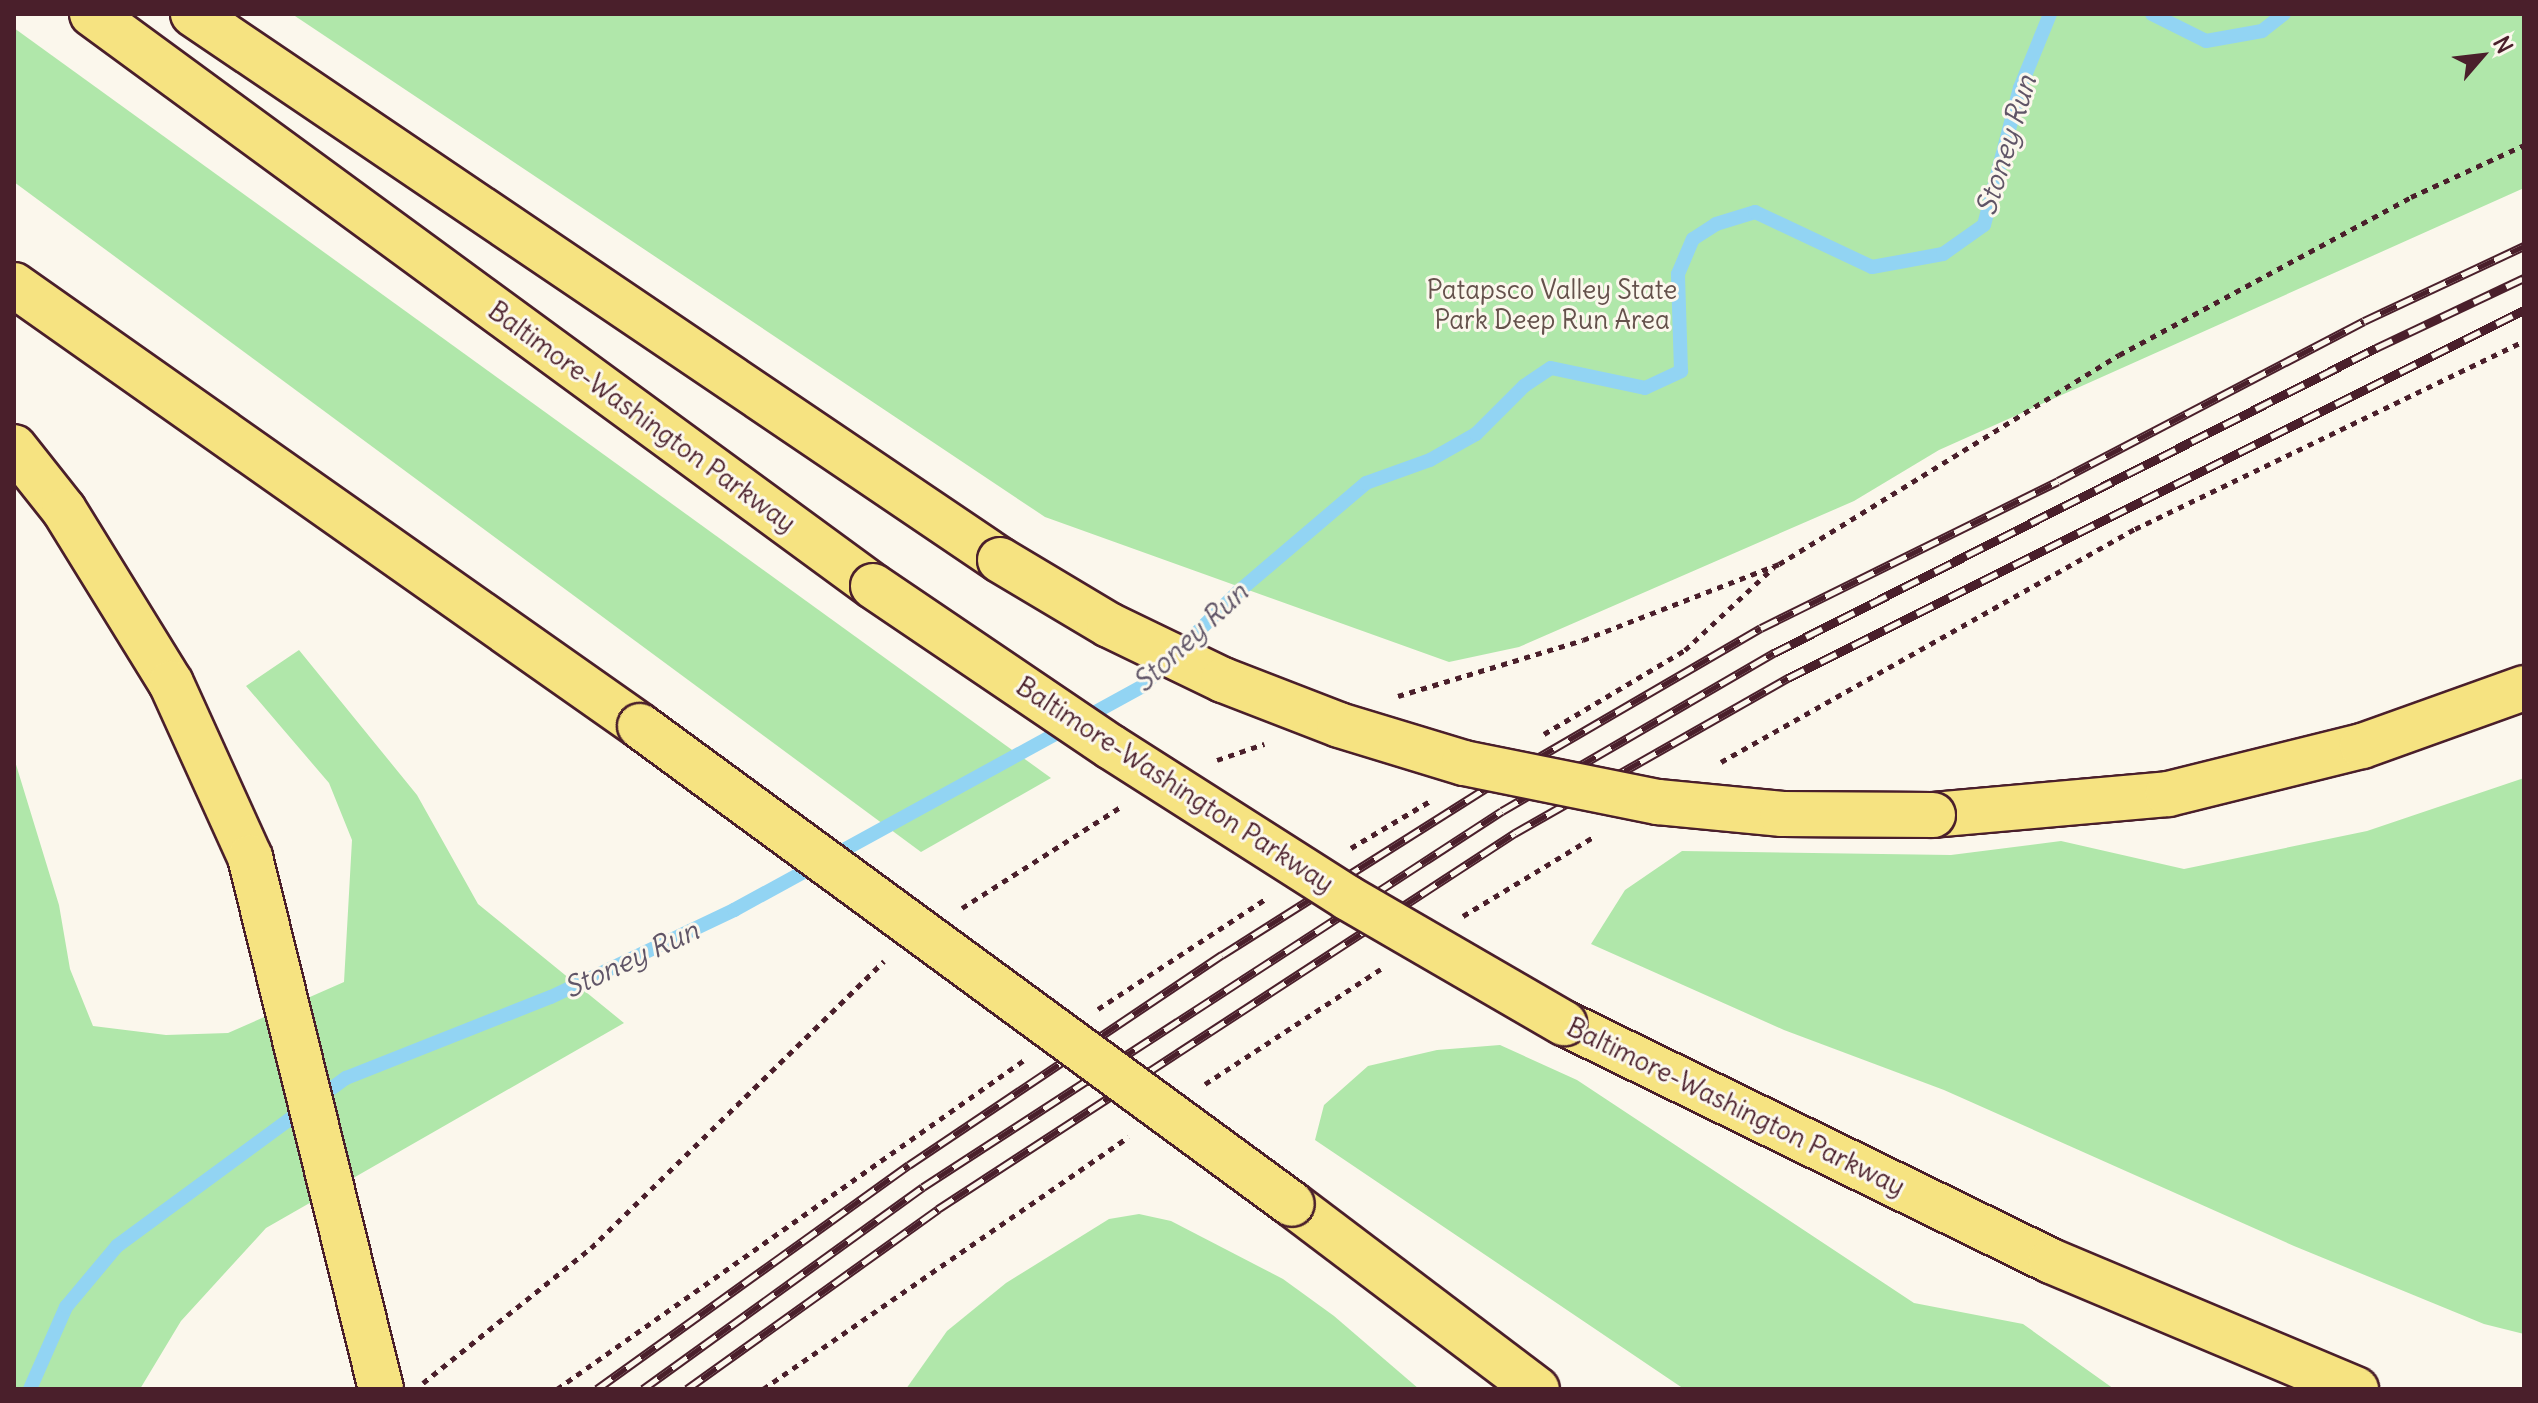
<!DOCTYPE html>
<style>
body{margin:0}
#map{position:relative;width:2538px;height:1403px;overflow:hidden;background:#fbf7ec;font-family:Delius,sans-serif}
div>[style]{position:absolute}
.green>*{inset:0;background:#b0e7aa}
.stream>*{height:14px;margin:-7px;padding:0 7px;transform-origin:7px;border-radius:7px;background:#92d4f3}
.path>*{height:5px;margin-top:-2.5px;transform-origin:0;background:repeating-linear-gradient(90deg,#4a1f2b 0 6px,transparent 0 12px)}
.roads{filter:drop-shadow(2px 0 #4a1f2b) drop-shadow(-2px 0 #4a1f2b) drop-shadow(0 2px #4a1f2b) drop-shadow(0 -2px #4a1f2b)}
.highway>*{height:44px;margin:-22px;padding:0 22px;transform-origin:22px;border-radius:22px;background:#f6e381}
.rail>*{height:9px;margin-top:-4.5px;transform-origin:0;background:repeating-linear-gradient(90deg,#fbf7ec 0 18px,#4a1f2b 0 36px);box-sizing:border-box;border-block:2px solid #4a1f2b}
.bridges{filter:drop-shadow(2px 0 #4a1f2b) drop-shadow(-2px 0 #4a1f2b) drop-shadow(0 2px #4a1f2b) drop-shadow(0 -2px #4a1f2b)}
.highway-bridge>*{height:44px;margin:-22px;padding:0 22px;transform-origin:22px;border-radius:22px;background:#f6e381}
span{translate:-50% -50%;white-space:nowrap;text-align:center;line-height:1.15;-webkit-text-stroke:6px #fbf7ec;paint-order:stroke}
.park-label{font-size:26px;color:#64514b}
.street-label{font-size:26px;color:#4a1f2b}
.water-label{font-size:28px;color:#605567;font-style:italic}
.frame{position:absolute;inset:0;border:16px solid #4a1f2b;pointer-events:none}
.north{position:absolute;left:2442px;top:16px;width:80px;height:80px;-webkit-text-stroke:6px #fbf7ec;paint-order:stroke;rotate:62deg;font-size:22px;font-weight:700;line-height:32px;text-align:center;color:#4a1f2b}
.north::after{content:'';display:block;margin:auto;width:28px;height:36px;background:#4a1f2b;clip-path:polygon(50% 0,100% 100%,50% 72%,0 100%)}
</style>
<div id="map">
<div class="green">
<div style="clip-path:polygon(292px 14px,2524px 14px,2524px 188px,1939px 450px,1854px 501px,1519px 647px,1449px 662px,1045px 517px)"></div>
<div style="clip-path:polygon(14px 28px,1051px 778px,921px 852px,14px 182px)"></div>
<div style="clip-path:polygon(299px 650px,417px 795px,478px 904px,624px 1023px,266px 1228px,181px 1321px,140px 1389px,14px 1389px,14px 758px,59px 905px,70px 969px,93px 1026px,166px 1035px,228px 1033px,344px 982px,352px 840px,329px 783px,246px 686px)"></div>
<div style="clip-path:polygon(2524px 778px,2524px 1334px,2484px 1324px,2294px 1246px,1944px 1090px,1784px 1030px,1591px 944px,1625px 890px,1682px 851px,1951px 855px,2061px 841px,2184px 869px,2367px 831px)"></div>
<div style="clip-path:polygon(1500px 1045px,1577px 1080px,1914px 1303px,2023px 1324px,2114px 1389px,1684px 1389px,1315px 1140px,1324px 1105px,1368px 1066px,1437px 1050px)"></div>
<div style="clip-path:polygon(1139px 1214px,1171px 1221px,1283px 1279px,1334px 1316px,1419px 1389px,906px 1389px,947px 1331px,1006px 1283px,1109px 1219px)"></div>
</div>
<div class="stream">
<div style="left:2152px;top:14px;width:60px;rotate:26.6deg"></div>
<div style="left:2206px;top:41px;width:57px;rotate:-10.1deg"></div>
<div style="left:2262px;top:31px;width:28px;rotate:-38deg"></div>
<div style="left:30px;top:1389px;width:90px;rotate:-66.3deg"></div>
<div style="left:66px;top:1307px;width:80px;rotate:-50.1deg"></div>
<div style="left:117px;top:1246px;width:284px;rotate:-36.3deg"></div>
<div style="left:346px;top:1078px;width:220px;rotate:-21.6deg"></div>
<div style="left:551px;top:997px;width:203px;rotate:-25.4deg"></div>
<div style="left:734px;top:910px;width:465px;rotate:-28.7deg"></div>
<div style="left:1142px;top:687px;width:135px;rotate:-44.7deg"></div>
<div style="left:1238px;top:592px;width:168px;rotate:-40.4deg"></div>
<div style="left:1366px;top:483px;width:68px;rotate:-19.8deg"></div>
<div style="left:1430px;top:460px;width:53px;rotate:-29.5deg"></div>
<div style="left:1476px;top:434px;width:68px;rotate:-45deg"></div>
<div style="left:1524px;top:386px;width:32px;rotate:-34deg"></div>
<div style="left:1551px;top:368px;width:96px;rotate:12deg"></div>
<div style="left:1645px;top:388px;width:40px;rotate:-25deg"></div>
<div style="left:1681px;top:371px;width:97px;rotate:-91.8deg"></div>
<div style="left:1678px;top:274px;width:38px;rotate:-67deg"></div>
<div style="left:1693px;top:239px;width:27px;rotate:-33deg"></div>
<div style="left:1716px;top:224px;width:41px;rotate:-17.1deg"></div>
<div style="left:1755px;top:212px;width:129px;rotate:25.2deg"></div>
<div style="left:1872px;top:267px;width:72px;rotate:-10.4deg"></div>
<div style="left:1943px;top:254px;width:50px;rotate:-35.3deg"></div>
<div style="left:1984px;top:225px;width:142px;rotate:-75.3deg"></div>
<div style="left:2020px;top:88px;width:80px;rotate:-67.9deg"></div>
</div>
<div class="path">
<div style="left:1398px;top:696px;width:193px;rotate:-16.8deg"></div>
<div style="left:1583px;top:640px;width:210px;rotate:-21.2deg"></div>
<div style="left:1779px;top:564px;width:399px;rotate:-31.6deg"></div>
<div style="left:2119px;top:355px;width:332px;rotate:-28.4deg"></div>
<div style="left:2411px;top:197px;width:124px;rotate:-24.7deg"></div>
<div style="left:1544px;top:734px;width:164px;rotate:-30.8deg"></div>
<div style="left:1685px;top:650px;width:122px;rotate:-43deg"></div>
<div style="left:1217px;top:760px;width:50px;rotate:-18.8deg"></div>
<div style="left:1721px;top:762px;width:475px;rotate:-29.4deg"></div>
<div style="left:2135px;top:529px;width:432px;rotate:-25.8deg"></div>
<div style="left:1351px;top:848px;width:94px;rotate:-30.7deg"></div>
<div style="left:962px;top:908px;width:190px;rotate:-32.5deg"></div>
<div style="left:1463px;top:916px;width:154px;rotate:-31.2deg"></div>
<div style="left:1098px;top:1009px;width:202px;rotate:-33.3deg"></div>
<div style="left:1205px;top:1084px;width:210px;rotate:-33.2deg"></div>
<div style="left:423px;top:1383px;width:216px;rotate:-38.8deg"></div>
<div style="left:591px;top:1248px;width:410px;rotate:-44.4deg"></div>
<div style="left:557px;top:1389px;width:571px;rotate:-35.16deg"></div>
<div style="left:763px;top:1389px;width:444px;rotate:-34.6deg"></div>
</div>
<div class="roads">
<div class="highway">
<div style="left:92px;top:14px;width:968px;rotate:36.22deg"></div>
<div style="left:193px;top:14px;width:974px;rotate:34.08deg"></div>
<div style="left:14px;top:285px;width:766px;rotate:35.16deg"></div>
<div style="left:14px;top:447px;width:80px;rotate:51.6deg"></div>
<div style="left:64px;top:510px;width:203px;rotate:58.3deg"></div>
<div style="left:171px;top:683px;width:191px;rotate:65.6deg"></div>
<div style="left:250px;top:857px;width:548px;rotate:76.17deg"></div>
<div style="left:1933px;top:815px;width:236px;rotate:-5.1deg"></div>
<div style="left:2168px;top:794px;width:200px;rotate:-13.9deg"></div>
<div style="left:2362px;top:746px;width:172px;rotate:-19.7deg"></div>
<div style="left:1564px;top:1023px;width:542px;rotate:26.05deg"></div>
<div style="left:2051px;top:1261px;width:331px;rotate:22.8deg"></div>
<div style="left:1292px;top:1204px;width:307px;rotate:37.1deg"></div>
</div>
</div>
<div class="rail">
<div style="left:597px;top:1389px;width:384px;rotate:-35.7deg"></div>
<div style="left:909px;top:1165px;width:377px;rotate:-33.9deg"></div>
<div style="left:1222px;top:955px;width:318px;rotate:-32.3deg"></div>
<div style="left:1491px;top:785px;width:312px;rotate:-30.2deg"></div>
<div style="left:1761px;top:628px;width:331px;rotate:-26.3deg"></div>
<div style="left:2058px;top:481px;width:345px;rotate:-27.6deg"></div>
<div style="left:2364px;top:321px;width:177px;rotate:-25.1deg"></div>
<div style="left:643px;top:1389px;width:345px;rotate:-35.8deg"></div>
<div style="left:923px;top:1187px;width:690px;rotate:-33deg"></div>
<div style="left:1502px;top:811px;width:315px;rotate:-30.2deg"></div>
<div style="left:1774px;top:653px;width:675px;rotate:-26.87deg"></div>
<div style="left:2376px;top:348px;width:164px;rotate:-25.3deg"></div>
<div style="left:687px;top:1389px;width:309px;rotate:-35.6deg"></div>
<div style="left:938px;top:1209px;width:689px;rotate:-33.09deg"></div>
<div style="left:1515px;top:833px;width:314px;rotate:-29.6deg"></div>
<div style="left:1788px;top:678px;width:823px;rotate:-26.57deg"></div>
</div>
<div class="bridges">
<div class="highway-bridge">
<div style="left:1000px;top:560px;width:127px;rotate:30.8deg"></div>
<div style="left:1109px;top:625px;width:127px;rotate:25.8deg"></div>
<div style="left:1223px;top:680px;width:124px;rotate:21.2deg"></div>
<div style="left:1339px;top:725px;width:131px;rotate:16.9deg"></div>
<div style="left:1464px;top:763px;width:198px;rotate:11.4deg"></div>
<div style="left:1658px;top:802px;width:125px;rotate:5.5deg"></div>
<div style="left:1782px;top:814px;width:151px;rotate:0.4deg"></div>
<div style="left:873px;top:586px;width:287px;rotate:34.1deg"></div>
<div style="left:1111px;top:747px;width:281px;rotate:32.5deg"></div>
<div style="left:1348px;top:898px;width:250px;rotate:30.1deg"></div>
<div style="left:640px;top:726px;width:808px;rotate:36.25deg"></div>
</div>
</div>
<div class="park-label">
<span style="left:1552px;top:305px">Patapsco Valley State<br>Park Deep Run Area</span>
</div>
<div class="street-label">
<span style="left:642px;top:417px;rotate:36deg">Baltimore-Washington Parkway</span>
<span style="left:1175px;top:785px;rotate:33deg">Baltimore-Washington Parkway</span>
<span style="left:1736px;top:1107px;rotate:26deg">Baltimore-Washington Parkway</span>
</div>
<div class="water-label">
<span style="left:2006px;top:145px;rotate:-73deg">Stoney Run</span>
<span style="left:1190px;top:637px;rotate:-43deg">Stoney Run</span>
<span style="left:631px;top:959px;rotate:-25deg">Stoney Run</span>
</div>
<div class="frame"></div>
<div class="north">N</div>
</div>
